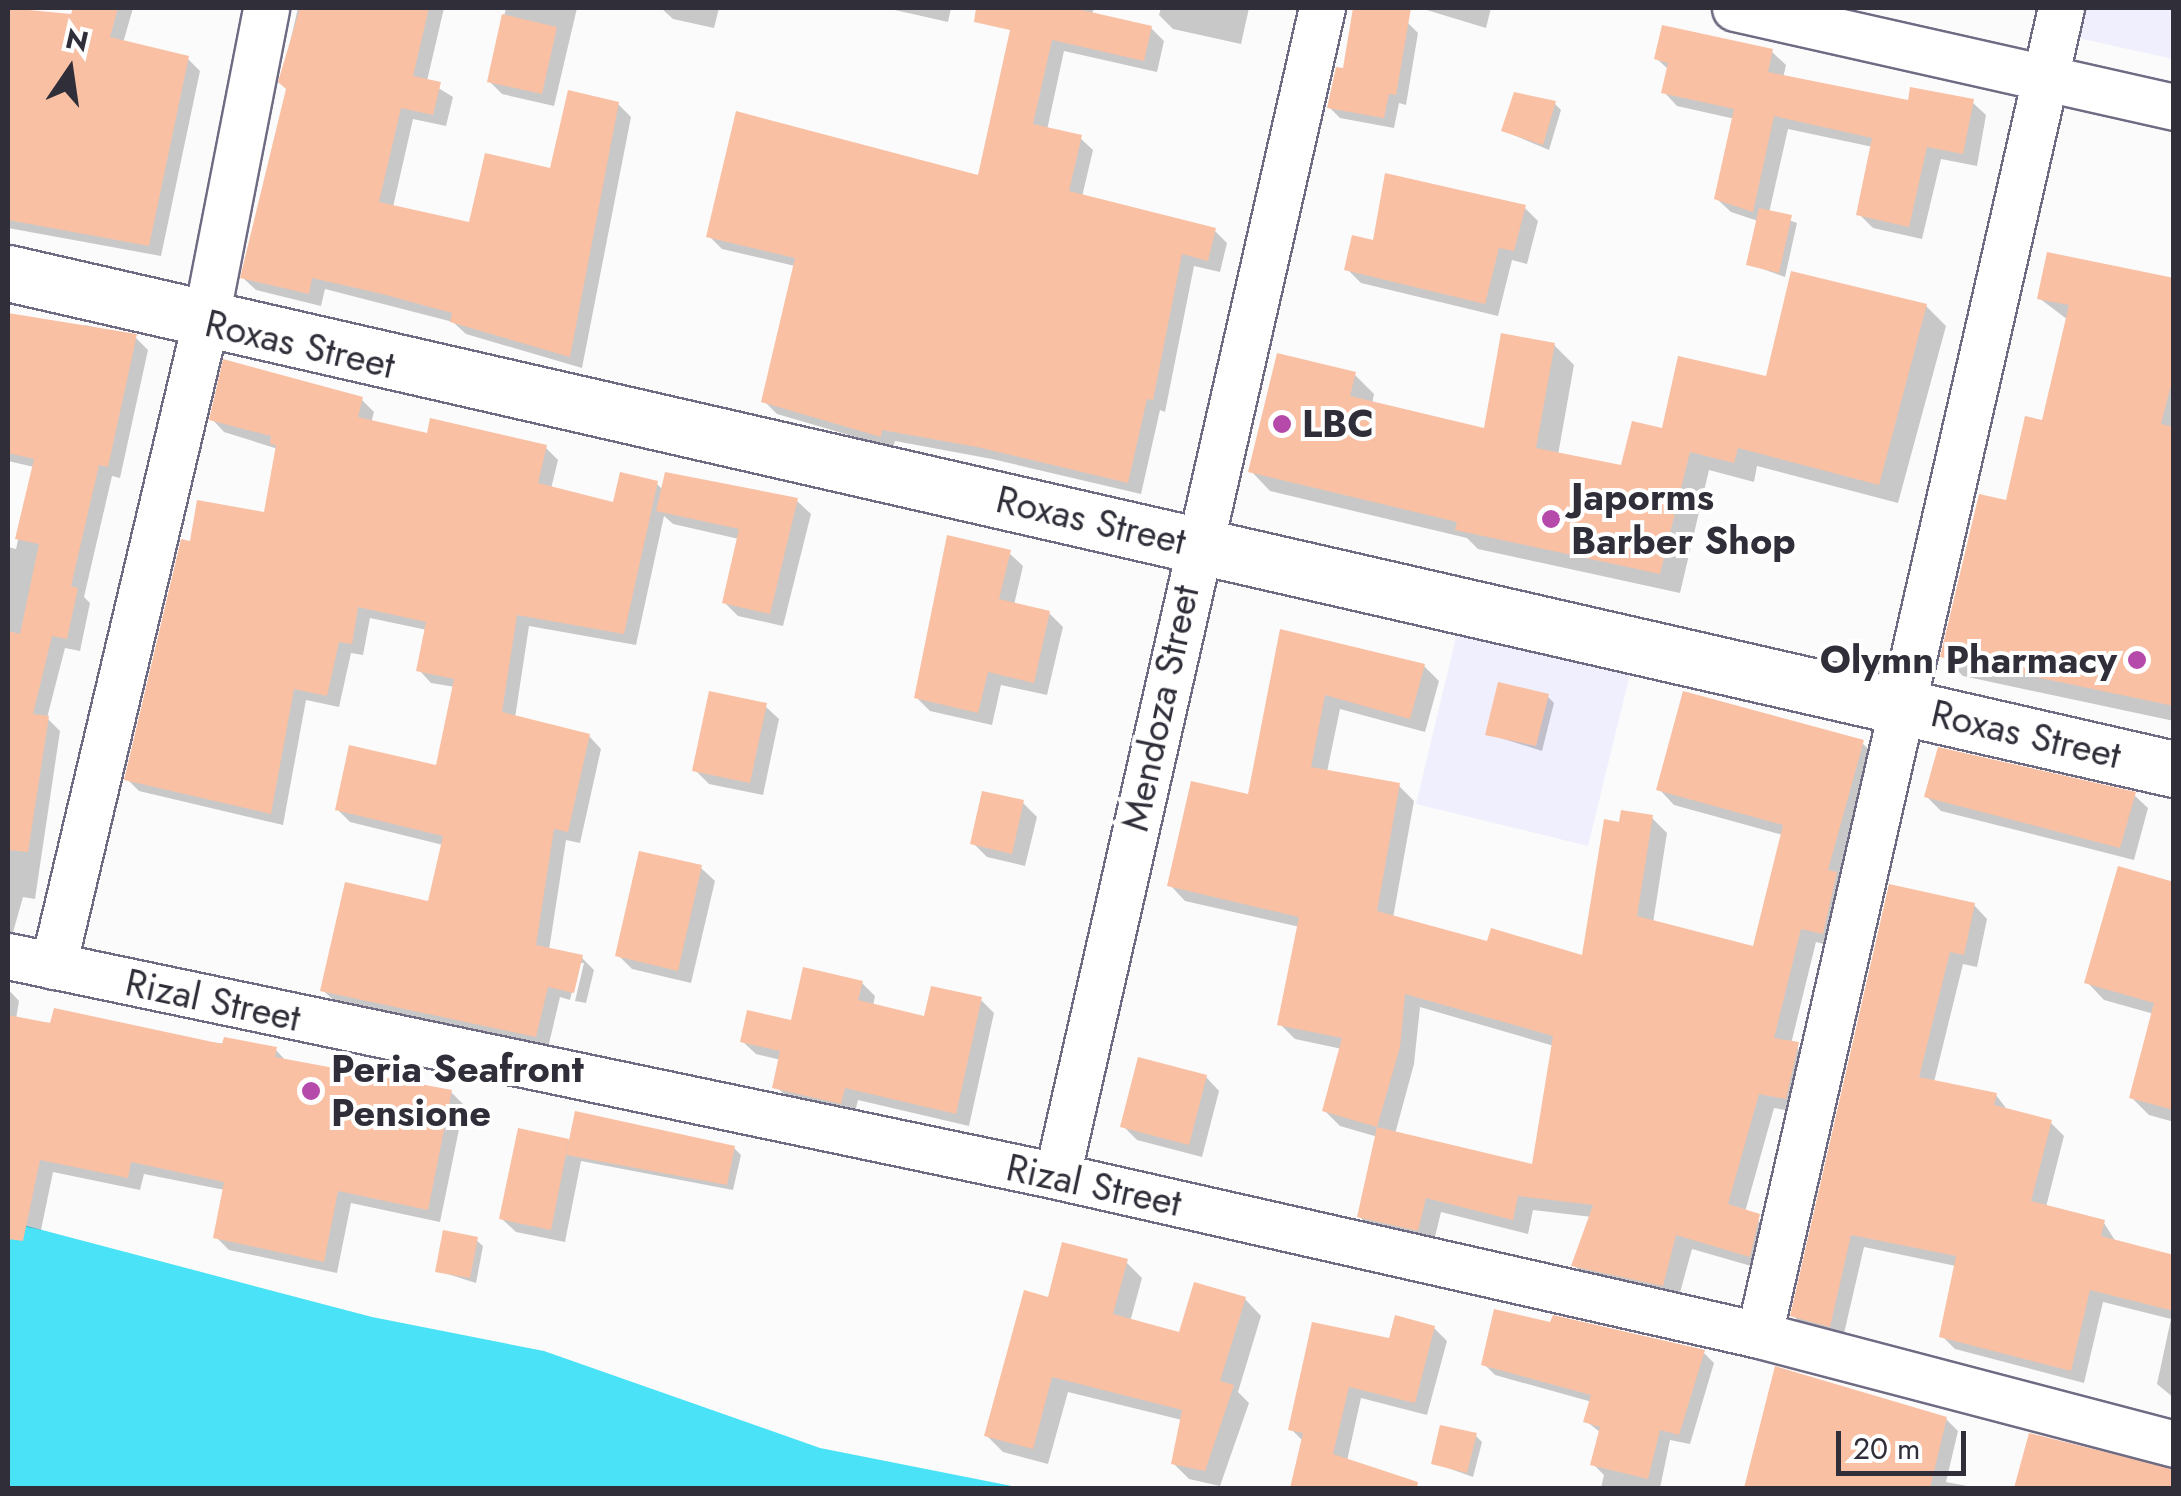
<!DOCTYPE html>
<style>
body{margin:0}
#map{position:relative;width:2181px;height:1496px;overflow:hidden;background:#fbfbfb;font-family:Jost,sans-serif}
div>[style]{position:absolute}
.built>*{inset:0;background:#f0effd}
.water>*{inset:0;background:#4ae2f6}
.shadow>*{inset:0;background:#0003}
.building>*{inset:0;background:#f9c0a4}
.roads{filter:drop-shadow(2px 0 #6e6b83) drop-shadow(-2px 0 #6e6b83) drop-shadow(0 2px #6e6b83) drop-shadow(0 -2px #6e6b83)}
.minor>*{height:45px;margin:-22.5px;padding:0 22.5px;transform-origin:22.5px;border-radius:22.5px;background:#fff}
.major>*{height:55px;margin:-27.5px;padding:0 27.5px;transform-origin:27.5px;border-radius:27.5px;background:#fff}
.dots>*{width:28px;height:28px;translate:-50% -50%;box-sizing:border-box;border:5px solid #fff;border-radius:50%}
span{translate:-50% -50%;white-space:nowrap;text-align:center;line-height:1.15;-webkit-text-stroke:8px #fff;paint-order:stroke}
.street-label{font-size:38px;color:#302e39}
.poi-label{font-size:38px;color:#302e39;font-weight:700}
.left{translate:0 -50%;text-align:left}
.right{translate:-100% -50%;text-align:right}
.frame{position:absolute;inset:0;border:10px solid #302e39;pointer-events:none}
.north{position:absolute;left:20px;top:20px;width:100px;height:100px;-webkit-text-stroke:8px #fff;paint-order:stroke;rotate:13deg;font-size:28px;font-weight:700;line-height:40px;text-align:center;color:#302e39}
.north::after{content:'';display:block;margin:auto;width:35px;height:45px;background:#302e39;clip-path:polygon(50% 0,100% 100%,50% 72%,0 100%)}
.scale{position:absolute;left:1836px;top:1431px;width:130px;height:45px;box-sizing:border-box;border:5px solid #302e39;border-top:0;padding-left:12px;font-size:30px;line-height:35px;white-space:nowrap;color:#302e39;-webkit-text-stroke:8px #fff;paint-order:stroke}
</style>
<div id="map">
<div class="built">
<div style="clip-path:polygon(2075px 8px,2173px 8px,2173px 59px,2069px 36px)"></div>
<div style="clip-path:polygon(1458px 629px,1631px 670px,1588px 846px,1416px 804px)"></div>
</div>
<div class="water">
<div style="clip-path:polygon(8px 1221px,372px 1317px,544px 1351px,820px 1448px,1022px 1488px,8px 1488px)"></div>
</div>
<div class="shadow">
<div style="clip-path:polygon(8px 8px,26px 8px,8px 105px)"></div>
<div style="clip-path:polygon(76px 8px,133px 8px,123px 43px,188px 59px,200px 71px,161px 256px,8px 228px,8px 157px,35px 163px)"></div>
<div style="clip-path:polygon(298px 8px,444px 8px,427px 81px,453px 97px,446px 126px,413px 119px,393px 207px,471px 225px,551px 171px,618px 104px,631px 117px,582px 368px,466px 334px,453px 322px,325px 289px,321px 306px,256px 290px,243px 278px,289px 89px,281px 81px)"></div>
<div style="clip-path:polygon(506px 8px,577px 8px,554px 106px,502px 94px,489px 81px)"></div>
<div style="clip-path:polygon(661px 8px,719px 8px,714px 28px,673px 19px)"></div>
<div style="clip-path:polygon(886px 8px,951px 8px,948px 22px)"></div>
<div style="clip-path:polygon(1018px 8px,1094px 8px,1092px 14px,1151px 28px,1164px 41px,1157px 72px,1064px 51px,1047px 130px,1080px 138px,1093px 150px,1082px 197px,1214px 230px,1227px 243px,1220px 272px,1194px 266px,1165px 412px,1160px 410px,1141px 494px,992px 459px,895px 441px,893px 448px,777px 414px,764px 401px,795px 266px,722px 249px,709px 236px,980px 178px)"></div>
<div style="clip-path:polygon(1161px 8px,1249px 8px,1241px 44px,1173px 29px,1159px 15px)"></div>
<div style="clip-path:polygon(1420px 8px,1491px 8px,1486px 28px)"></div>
<div style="clip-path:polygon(1407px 22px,1418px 33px,1406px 105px,1399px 103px,1394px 128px,1340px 118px,1329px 107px,1345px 71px)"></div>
<div style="clip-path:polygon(1772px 52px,1786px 65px,1783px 78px,1910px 103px,1972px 102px,1986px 115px,1977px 166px,1941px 159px,1922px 239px,1873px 228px,1859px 214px,1873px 147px,1788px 129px,1769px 213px,1797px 223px,1785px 277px,1749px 264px,1758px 221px,1731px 212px,1717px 199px,1735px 119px,1677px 106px,1664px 92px,1669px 70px,1657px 59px)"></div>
<div style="clip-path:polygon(1554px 103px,1561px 110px,1549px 150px,1504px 131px)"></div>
<div style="clip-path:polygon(1524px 207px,1538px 221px,1527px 264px,1512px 260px,1498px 316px,1361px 283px,1347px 269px,1375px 243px)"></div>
<div style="clip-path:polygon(2174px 281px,2174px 721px,1963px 676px,1943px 656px,2043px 423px,2068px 320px,2039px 298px)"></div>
<div style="clip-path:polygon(1926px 306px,1946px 326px,1898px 503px,1757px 466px,1754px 482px,1709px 470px,1680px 593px,1478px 549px,1467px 538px,1270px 491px,1251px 471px,1355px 375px,1374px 394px,1372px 404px,1486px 431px,1554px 345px,1574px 365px,1558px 455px,1623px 468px,1664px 431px)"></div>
<div style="clip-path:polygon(8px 316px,83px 333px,85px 325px,135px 337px,148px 350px,120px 478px,112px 476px,84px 597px,90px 603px,80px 651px,65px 648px,47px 718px,60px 731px,35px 899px,23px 897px,8px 950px,8px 547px,16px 549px,34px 467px,8px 461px)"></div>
<div style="clip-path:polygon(361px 399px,374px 412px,371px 423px,429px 436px,546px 448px,558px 460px,551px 489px,615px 505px,656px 483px,663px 490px,797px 501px,811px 514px,783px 626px,738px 616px,724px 602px,739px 539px,673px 524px,664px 516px,636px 645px,529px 626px,515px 718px,589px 736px,601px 749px,580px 843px,566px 840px,549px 950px,582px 958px,594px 970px,586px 1003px,575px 1001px,584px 963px,579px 963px,570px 1000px,560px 997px,548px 1048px,335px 1002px,323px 990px,430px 904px,443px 845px,350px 822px,337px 809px,438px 768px,455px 687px,431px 683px,419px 670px,427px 630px,370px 618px,363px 655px,351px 653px,339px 707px,306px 700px,283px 825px,139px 791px,127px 779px,192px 544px,266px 515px,278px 449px,224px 432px,212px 419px)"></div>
<div style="clip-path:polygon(1009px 553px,1023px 566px,1014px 605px,1049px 613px,1063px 627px,1047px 695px,1001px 685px,992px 725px,930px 711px,916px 697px)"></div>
<div style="clip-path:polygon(evenodd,1282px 632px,1424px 666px,1439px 681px,1425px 732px,1340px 709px,1327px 772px,1398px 785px,1414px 801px,1393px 918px,1489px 944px,1584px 958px,1621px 825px,1652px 818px,1667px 833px,1653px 923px,1754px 949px,1783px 835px,1674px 805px,1659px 789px,1862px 743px,1878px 758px,1838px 948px,1816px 942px,1791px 1044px,1813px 1060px,1801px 1113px,1774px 1108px,1745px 1212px,1774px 1231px,1765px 1270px,1692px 1249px,1678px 1300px,1589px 1280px,1574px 1265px,1592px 1217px,1533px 1210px,1528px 1234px,1441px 1212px,1433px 1245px,1375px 1232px,1359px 1216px,1378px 1137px,1340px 1126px,1325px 1111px,1342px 1049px,1295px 1039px,1280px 1024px,1300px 927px,1185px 901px,1170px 885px,1250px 797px,1282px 632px,1420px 1007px,1554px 1046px,1534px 1167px,1395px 1134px,1414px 1064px,1420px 1007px)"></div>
<div style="clip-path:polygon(1548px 697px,1554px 703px,1542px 751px,1488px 734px)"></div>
<div style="clip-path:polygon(765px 706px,779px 719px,763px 795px,709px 784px,695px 770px)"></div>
<div style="clip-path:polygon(2134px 795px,2148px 808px,2134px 860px,1941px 811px,1927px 797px)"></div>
<div style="clip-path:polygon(1023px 803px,1037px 817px,1025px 866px,987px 857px,973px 843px)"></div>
<div style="clip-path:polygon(701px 868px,715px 881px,691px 983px,632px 969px,618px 955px)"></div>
<div style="clip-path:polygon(2174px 885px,2174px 1122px,2149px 1115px,2132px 1098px,2154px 1014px,2104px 1000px,2087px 982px)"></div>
<div style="clip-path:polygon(1890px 887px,1974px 905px,1987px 919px,1977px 967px,1963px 964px,1934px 1082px,1996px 1095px,2009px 1112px,2050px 1122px,2064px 1136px,2046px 1207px,2104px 1223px,2116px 1242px,2174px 1256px,2174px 1398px,2157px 1384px,2171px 1319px,2103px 1302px,2084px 1383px,1955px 1349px,1942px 1336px,1956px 1266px,1864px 1247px,1843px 1338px,1806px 1329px,1793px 1315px)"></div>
<div style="clip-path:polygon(862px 983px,875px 996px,873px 1006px,926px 1019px,980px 999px,994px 1013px,969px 1126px,858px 1100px,854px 1116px,791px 1101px,778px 1088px,781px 1060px,756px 1054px,742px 1041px,793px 1023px)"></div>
<div style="clip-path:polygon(8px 989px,19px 1001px,16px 1019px,276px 1050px,287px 1062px,451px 1092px,464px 1105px,440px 1222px,351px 1203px,337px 1273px,229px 1250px,216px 1237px,225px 1190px,144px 1174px,140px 1190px,53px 1172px,41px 1230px,8px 1223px)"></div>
<div style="clip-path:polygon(1206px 1077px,1219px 1091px,1202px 1157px,1137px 1140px,1123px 1126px)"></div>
<div style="clip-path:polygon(568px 1141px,734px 1148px,741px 1155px,733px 1190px,581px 1161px,565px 1242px,516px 1232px,502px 1219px)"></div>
<div style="clip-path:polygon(476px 1240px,483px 1246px,476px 1283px,438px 1271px)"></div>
<div style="clip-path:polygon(1126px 1262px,1142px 1278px,1130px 1322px,1180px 1335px,1245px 1299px,1261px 1316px,1238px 1392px,1249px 1403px,1220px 1486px,1189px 1479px,1173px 1463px,1182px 1420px,1068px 1392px,1048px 1464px,1003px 1452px,987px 1436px,1050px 1300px)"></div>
<div style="clip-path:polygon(1434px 1328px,1447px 1341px,1427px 1415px,1361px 1398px,1347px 1461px,1393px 1476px,1405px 1488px,1292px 1488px,1304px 1442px,1291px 1429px,1391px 1341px)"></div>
<div style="clip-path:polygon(1703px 1352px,1714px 1363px,1690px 1444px,1670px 1440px,1660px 1488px,1601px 1488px,1604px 1475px,1593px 1464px,1601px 1433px,1586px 1421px,1592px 1402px,1495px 1375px,1484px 1364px)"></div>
<div style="clip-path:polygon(1776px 1369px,1946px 1419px,1958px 1431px,1946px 1482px,1978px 1488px,1746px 1488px)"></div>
<div style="clip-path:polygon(1476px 1436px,1482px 1442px,1473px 1477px,1434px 1463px)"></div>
<div style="clip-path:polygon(2174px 1473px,2174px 1488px,2029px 1488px,2019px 1479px)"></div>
</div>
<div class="building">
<div style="clip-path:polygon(8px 8px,71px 14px,73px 8px,118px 8px,110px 37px,189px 56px,149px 246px,8px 220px)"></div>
<div style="clip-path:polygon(300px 8px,429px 8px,413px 76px,441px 82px,433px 115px,401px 108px,379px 202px,469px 222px,485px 153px,550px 168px,568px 90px,619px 102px,570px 357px,450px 322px,452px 313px,382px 294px,312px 278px,309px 294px,240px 278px,286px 89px,278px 82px)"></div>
<div style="clip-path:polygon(976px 8px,1073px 8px,1152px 26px,1144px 61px,1052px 40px,1033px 124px,1082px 135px,1069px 191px,1216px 228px,1208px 261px,1182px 254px,1153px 400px,1147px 399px,1128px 483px,977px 447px,882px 430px,881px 437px,761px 402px,795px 258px,706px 237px,736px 111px,978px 175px,1010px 30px,974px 22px)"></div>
<div style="clip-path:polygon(1353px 8px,1411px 8px,1396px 95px,1389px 94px,1384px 118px,1327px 108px,1336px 67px,1343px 68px)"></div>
<div style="clip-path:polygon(502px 14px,557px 27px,542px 94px,487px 82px)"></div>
<div style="clip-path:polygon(1662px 25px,1773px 49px,1768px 72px,1908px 100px,1910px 87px,1974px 99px,1963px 154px,1927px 147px,1909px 227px,1856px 215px,1872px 138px,1774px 116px,1753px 212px,1714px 199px,1734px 109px,1661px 93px,1668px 63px,1654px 59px)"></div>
<div style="clip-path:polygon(1514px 92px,1556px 101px,1543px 145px,1501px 131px)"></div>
<div style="clip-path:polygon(1385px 173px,1526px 205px,1514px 251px,1499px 248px,1485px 304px,1344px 270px,1352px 235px,1373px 240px)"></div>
<div style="clip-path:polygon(1759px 208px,1792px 215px,1779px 273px,1746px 265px)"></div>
<div style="clip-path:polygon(2047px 252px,2174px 278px,2174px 374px,2161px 424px,2174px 427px,2174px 706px,1940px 657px,1979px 494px,2006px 500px,2025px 416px,2042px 420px,2069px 305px,2037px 299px)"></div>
<div style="clip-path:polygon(1791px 271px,1927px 304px,1879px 485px,1738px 448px,1734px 463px,1690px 452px,1660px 574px,1455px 530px,1457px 522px,1248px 472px,1277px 353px,1356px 372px,1350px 396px,1484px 428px,1501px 333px,1555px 343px,1536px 448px,1621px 465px,1632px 421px,1662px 428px,1678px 356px,1766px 376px)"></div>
<div style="clip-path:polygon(8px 313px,137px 334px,108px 467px,99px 465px,71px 586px,78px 588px,67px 639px,52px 636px,33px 714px,49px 716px,28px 852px,8px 850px,8px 631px,20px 634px,39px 544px,15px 539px,34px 459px,8px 453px)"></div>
<div style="clip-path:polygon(223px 359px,363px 397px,358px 417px,427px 433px,430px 418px,547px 445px,538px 483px,613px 502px,620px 472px,658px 481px,624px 634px,517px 615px,502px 712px,590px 734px,568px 832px,554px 829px,536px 945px,583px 955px,574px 993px,548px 987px,536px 1037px,320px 991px,345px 882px,428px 901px,443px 836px,335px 810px,349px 745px,436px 765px,454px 679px,416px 671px,426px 622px,358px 607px,352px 644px,339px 642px,327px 696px,294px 689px,271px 814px,124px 780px,181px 539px,190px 541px,197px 500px,264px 512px,276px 445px,270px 444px,271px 436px,209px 420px)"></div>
<div style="clip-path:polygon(665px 472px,798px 498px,770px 614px,722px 603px,739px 529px,656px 511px)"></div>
<div style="clip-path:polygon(947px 535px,1011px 550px,999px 599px,1050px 611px,1034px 683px,988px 672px,978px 713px,914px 698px)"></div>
<div style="clip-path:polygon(evenodd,1280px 629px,1425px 664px,1410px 719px,1325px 695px,1311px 767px,1400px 783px,1377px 911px,1487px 941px,1491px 928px,1582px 955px,1604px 819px,1619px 822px,1621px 810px,1653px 815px,1637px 916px,1753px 946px,1783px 825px,1656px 790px,1683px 691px,1864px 740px,1828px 870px,1837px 872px,1823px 934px,1801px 929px,1774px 1038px,1799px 1042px,1786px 1099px,1759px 1094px,1728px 1204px,1760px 1214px,1750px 1257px,1676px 1235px,1663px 1286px,1571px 1266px,1593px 1205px,1518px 1196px,1513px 1220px,1426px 1198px,1418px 1231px,1357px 1217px,1377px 1127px,1322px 1111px,1342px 1038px,1277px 1025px,1299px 917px,1167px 886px,1191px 781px,1248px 794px,1280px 629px,1405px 994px,1553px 1036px,1532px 1164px,1377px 1127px,1400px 1047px,1405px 994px)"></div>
<div style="clip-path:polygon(1498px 682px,1549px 694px,1536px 746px,1485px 735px)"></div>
<div style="clip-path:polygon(709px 691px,767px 703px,750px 783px,692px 771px)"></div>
<div style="clip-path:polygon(1938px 747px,2136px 792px,2120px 848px,1924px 797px)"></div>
<div style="clip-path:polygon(982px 791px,1024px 800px,1012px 854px,970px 844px)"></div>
<div style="clip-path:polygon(639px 851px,702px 865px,678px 971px,615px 956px)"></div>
<div style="clip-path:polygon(2118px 866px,2174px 882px,2174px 1110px,2129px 1098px,2154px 1003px,2084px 983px)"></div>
<div style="clip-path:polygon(1889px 884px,1975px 903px,1964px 955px,1950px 952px,1919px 1077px,1997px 1093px,1994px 1105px,2052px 1120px,2031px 1201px,2105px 1220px,2101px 1236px,2174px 1255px,2174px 1311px,2090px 1290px,2071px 1371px,1939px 1337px,1956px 1256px,1851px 1235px,1830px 1327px,1790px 1316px)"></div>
<div style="clip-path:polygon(803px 967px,863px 981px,858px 1000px,924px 1016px,931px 986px,982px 997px,956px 1114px,845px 1088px,841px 1104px,772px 1088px,780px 1051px,740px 1042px,747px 1010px,791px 1020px)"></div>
<div style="clip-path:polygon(54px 1008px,222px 1044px,224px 1037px,277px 1047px,275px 1057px,452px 1090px,428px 1210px,338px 1191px,324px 1262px,213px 1238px,224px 1182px,131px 1162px,128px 1178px,40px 1160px,23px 1241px,8px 1239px,8px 1015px,50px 1023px)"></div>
<div style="clip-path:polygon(1138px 1057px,1207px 1075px,1189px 1145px,1120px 1127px)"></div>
<div style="clip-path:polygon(575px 1111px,735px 1146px,727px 1185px,566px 1155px)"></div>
<div style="clip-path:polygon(518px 1128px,569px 1139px,551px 1230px,499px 1219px)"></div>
<div style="clip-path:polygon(443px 1230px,478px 1237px,470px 1278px,435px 1272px)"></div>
<div style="clip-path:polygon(1062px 1242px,1128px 1259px,1113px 1314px,1179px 1332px,1194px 1282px,1246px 1297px,1220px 1381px,1234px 1385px,1205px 1471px,1171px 1464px,1182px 1410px,1052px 1377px,1033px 1449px,984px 1436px,1024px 1290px,1048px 1297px)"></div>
<div style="clip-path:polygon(1494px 1309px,1550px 1322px,1553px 1315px,1705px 1350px,1679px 1435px,1660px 1430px,1648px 1479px,1590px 1465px,1600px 1427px,1583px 1422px,1591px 1395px,1481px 1365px)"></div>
<div style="clip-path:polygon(1395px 1315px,1435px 1326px,1415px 1403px,1349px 1387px,1333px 1454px,1418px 1482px,1417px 1488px,1290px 1488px,1303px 1433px,1288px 1430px,1312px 1322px,1389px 1338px)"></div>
<div style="clip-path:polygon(1775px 1366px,1947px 1417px,1930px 1488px,1744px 1488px)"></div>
<div style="clip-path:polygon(1440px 1425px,1477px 1433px,1467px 1473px,1431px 1464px)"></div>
<div style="clip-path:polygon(2029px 1433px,2174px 1469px,2174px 1488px,2014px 1488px)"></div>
</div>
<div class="roads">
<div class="minor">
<div style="left:1735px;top:8px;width:450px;rotate:12.7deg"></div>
<div style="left:8px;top:956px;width:1072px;rotate:11.84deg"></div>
<div style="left:1057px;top:1176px;width:720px;rotate:12.76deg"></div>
<div style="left:1759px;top:1335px;width:429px;rotate:14.7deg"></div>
<div style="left:53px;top:966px;width:661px;rotate:-76.7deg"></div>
<div style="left:205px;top:323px;width:321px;rotate:-79deg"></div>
<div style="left:1057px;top:1176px;width:1198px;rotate:-77.22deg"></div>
<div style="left:1759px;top:1335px;width:1361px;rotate:-77.18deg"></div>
</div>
<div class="major">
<div style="left:8px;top:273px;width:2222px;rotate:12.9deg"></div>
</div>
</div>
<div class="dots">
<div style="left:1282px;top:424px;background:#b54aab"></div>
<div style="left:1551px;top:519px;background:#b54aab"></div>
<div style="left:2137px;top:660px;background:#b54aab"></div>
<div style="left:311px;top:1091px;background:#b54aab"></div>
</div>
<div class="street-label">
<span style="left:300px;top:344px;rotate:13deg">Roxas Street</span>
<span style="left:1091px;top:520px;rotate:13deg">Roxas Street</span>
<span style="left:1160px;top:708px;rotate:-78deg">Mendoza Street</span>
<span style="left:2026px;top:734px;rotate:13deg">Roxas Street</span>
<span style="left:213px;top:1000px;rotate:12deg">Rizal Street</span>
<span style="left:1094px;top:1185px;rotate:12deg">Rizal Street</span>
</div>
<div class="poi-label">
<span class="left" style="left:1302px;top:424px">LBC</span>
<span class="left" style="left:1571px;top:519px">Japorms<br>Barber Shop</span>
<span class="right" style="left:2117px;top:660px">Olymn Pharmacy</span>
<span class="left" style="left:331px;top:1091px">Peria Seafront<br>Pensione</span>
</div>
<div class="frame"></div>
<div class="north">N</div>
<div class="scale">20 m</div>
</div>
